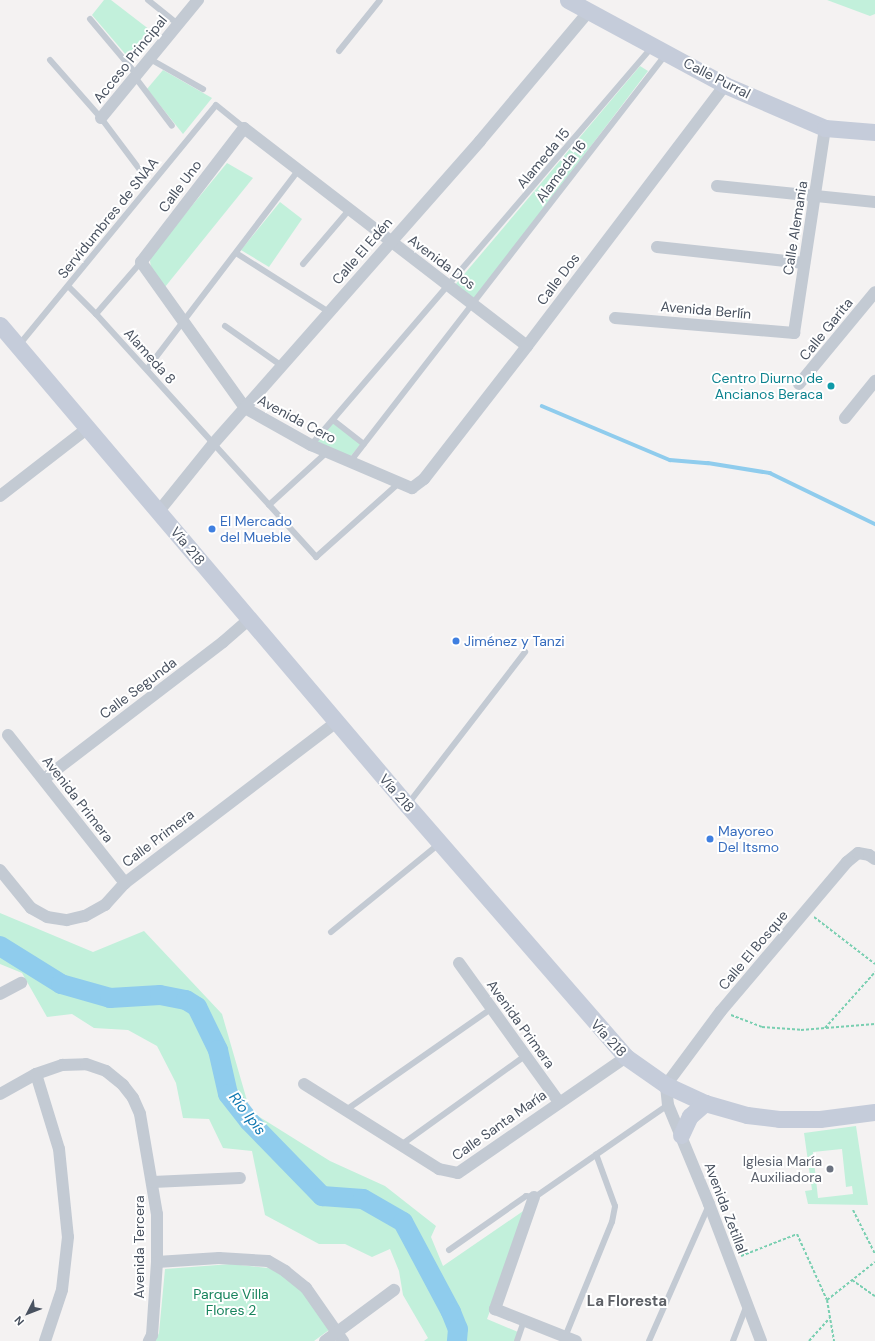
<!DOCTYPE html>
<meta charset="utf-8">
<style>
body{margin:0}
#map{position:relative;width:875px;height:1341px;overflow:hidden;background:#f4f2f2;font-family:"DM Sans",sans-serif}
div>[style]{position:absolute}
.green>*{inset:0;background:#c2f0db}
.stream>*{height:3.5px;margin:-1.75px;padding:0 1.75px;transform-origin:1.75px;border-radius:1.75px;background:#8fcced}
.river>*{height:20px;margin:-10px;padding:0 10px;transform-origin:10px;border-radius:10px;background:#8fcced}
.path>*{height:2px;margin-top:-1px;transform-origin:0;background:repeating-linear-gradient(90deg,#79cfb1 0 3px,transparent 0 5px)}
.lane>*{height:6px;margin:-3px;padding:0 3px;transform-origin:3px;border-radius:3px;background:#c3cad3}
.street>*{height:12px;margin:-6px;padding:0 6px;transform-origin:6px;border-radius:6px;background:#c3cad3}
.secondary>*{height:17px;margin:-8.5px;padding:0 8.5px;transform-origin:8.5px;border-radius:8.5px;background:#c5ccda}
.dots>*{width:11px;height:11px;translate:-50% -50%;box-sizing:border-box;border:2px solid #fff;border-radius:50%}
span{translate:-50% -50%;white-space:nowrap;text-align:center;line-height:1.15;-webkit-text-stroke:4px #fff;paint-order:stroke}
.street-label{font-size:14px;color:#495260}
.culture-label{font-size:14px;color:#0d838f}
.right{translate:-100% -50%;text-align:right}
.shop-label{font-size:14px;color:#366cbe}
.left{translate:0 -50%;text-align:left}
.worship-label{font-size:14px;color:#5b616d}
.park-label{font-size:14px;color:#18845d}
.water-label{font-size:15px;color:#0c76b0;font-style:italic}
.neighbourhood-label{font-size:15px;color:#5e6167;font-weight:700}
.north{position:absolute;left:8px;top:1293px;width:40px;height:40px;-webkit-text-stroke:3px #fff;paint-order:stroke;rotate:228deg;font-size:11px;font-weight:700;line-height:16px;text-align:center;color:#495260}
.north::after{content:'';display:block;margin:auto;width:14px;height:18px;background:#495260;clip-path:polygon(50% 0,100% 100%,50% 72%,0 100%)}
</style>
<div id="map">
<div class="green">
<div style="clip-path:polygon(104px 0,111px 0,150px 30px,127px 56px,92px 15px)"></div>
<div style="clip-path:polygon(827px 0,875px 0,875px 14px,870px 16px)"></div>
<div style="clip-path:polygon(640px 66px,648px 71px,474px 300px,455px 285px)"></div>
<div style="clip-path:polygon(163px 70px,212px 98px,183px 134px,147px 89px)"></div>
<div style="clip-path:polygon(227px 163px,253px 178px,165px 287px,151px 268px,150px 261px,153px 253px)"></div>
<div style="clip-path:polygon(280px 202px,302px 219px,269px 267px,241px 250px)"></div>
<div style="clip-path:polygon(333px 423px,361px 444px,349px 458px,316px 443px)"></div>
<div style="clip-path:polygon(0 913px,93px 952px,144px 931px,222px 1014px,250px 1111px,330px 1161px,385px 1186px,436px 1226px,431px 1237px,443px 1266px,529px 1207px,487px 1319px,518px 1332px,515px 1341px,424px 1341px,428px 1338px,403px 1295px,399px 1271px,390px 1249px,372px 1257px,345px 1244px,319px 1244px,265px 1215px,252px 1151px,223px 1148px,209px 1119px,183px 1118px,176px 1083px,157px 1046px,128px 1030px,94px 1028px,72px 1014px,47px 1017px,22px 973px,0 964px)"></div>
<div style="clip-path:polygon(evenodd,856px 1126px,868px 1205px,808px 1204px,805px 1191px,812px 1190px,804px 1133px,856px 1126px,842px 1149px,846px 1187px,852px 1186px,853px 1194px,818px 1198px,813px 1152px,842px 1149px)"></div>
<div style="clip-path:polygon(231px 1264px,268px 1268px,285px 1275px,306px 1296px,329px 1330px,314px 1341px,155px 1341px,159px 1333px,165px 1269px)"></div>
</div>
<div class="stream">
<div style="left:542px;top:406px;width:139px;rotate:22.9deg"></div>
<div style="left:670px;top:460px;width:38px;rotate:5deg"></div>
<div style="left:708px;top:463px;width:63px;rotate:9.2deg"></div>
<div style="left:770px;top:473px;width:117px;rotate:25.9deg"></div>
</div>
<div class="river">
<div style="left:0;top:946px;width:72px;rotate:31.9deg"></div>
<div style="left:61px;top:984px;width:51px;rotate:15.9deg"></div>
<div style="left:110px;top:998px;width:50px;rotate:-3.4deg"></div>
<div style="left:160px;top:995px;width:26px;rotate:11deg"></div>
<div style="left:186px;top:1000px;width:13px;rotate:32deg"></div>
<div style="left:197px;top:1007px;width:48px;rotate:64deg"></div>
<div style="left:218px;top:1050px;width:45px;rotate:77.2deg"></div>
<div style="left:228px;top:1094px;width:34px;rotate:52deg"></div>
<div style="left:249px;top:1121px;width:105px;rotate:45.8deg"></div>
<div style="left:322px;top:1196px;width:41px;rotate:4.2deg"></div>
<div style="left:363px;top:1199px;width:46px;rotate:29.9deg"></div>
<div style="left:403px;top:1222px;width:102px;rotate:61.9deg"></div>
<div style="left:451px;top:1312px;width:18px;rotate:68deg"></div>
<div style="left:458px;top:1329px;width:12px;rotate:95deg"></div>
</div>
<div class="path">
<div style="left:814px;top:917px;width:77px;rotate:37.6deg"></div>
<div style="left:731px;top:1015px;width:33px;rotate:21deg"></div>
<div style="left:762px;top:1027px;width:39px;rotate:4deg"></div>
<div style="left:801px;top:1030px;width:74px;rotate:-4.6deg"></div>
<div style="left:825px;top:1028px;width:75px;rotate:-48.2deg"></div>
<div style="left:853px;top:1210px;width:49px;rotate:63.4deg"></div>
<div style="left:741px;top:1256px;width:60px;rotate:-21.4deg"></div>
<div style="left:797px;top:1234px;width:72px;rotate:65.6deg"></div>
<div style="left:827px;top:1300px;width:42px;rotate:80.3deg"></div>
<div style="left:852px;top:1280px;width:28px;rotate:35deg"></div>
<div style="left:827px;top:1300px;width:61px;rotate:-38.4deg"></div>
<div style="left:809px;top:1341px;width:31px;rotate:-48deg"></div>
</div>
<div class="lane">
<div style="left:148px;top:0;width:38px;rotate:39deg"></div>
<div style="left:90px;top:19px;width:73px;rotate:50deg"></div>
<div style="left:339px;top:51px;width:65px;rotate:-51.2deg"></div>
<div style="left:150px;top:59px;width:61px;rotate:29.5deg"></div>
<div style="left:50px;top:60px;width:77px;rotate:48.7deg"></div>
<div style="left:101px;top:118px;width:65px;rotate:53.1deg"></div>
<div style="left:135px;top:77px;width:61px;rotate:52.9deg"></div>
<div style="left:236px;top:253px;width:110px;rotate:32.4deg"></div>
<div style="left:303px;top:264px;width:71px;rotate:-49.6deg"></div>
<div style="left:68px;top:286px;width:40px;rotate:45deg"></div>
<div style="left:96px;top:314px;width:328px;rotate:47.8deg"></div>
<div style="left:316px;top:557px;width:110px;rotate:-41.7deg"></div>
<div style="left:96px;top:314px;width:69px;rotate:-49.1deg"></div>
<div style="left:225px;top:326px;width:70px;rotate:35.1deg"></div>
<div style="left:19px;top:345px;width:310px;rotate:-50.6deg"></div>
<div style="left:216px;top:105px;width:36px;rotate:39deg"></div>
<div style="left:147px;top:369px;width:249px;rotate:-52.7deg"></div>
<div style="left:333px;top:420px;width:39px;rotate:38deg"></div>
<div style="left:311px;top:445px;width:524px;rotate:-49.41deg"></div>
<div style="left:350px;top:462px;width:516px;rotate:-52.24deg"></div>
<div style="left:269px;top:505px;width:79px;rotate:-42.4deg"></div>
<div style="left:408px;top:804px;width:192px;rotate:-52.4deg"></div>
<div style="left:331px;top:932px;width:141px;rotate:-39.2deg"></div>
<div style="left:346px;top:1110px;width:177px;rotate:-34.9deg"></div>
<div style="left:401px;top:1145px;width:153px;rotate:-35.7deg"></div>
<div style="left:449px;top:1250px;width:94px;rotate:-35deg"></div>
<div style="left:526px;top:1196px;width:9px;rotate:6deg"></div>
<div style="left:535px;top:1197px;width:162px;rotate:-34.7deg"></div>
<div style="left:565px;top:1337px;width:124px;rotate:-67.8deg"></div>
<div style="left:612px;top:1222px;width:16px;rotate:-79deg"></div>
<div style="left:615px;top:1206px;width:55px;rotate:-110.1deg"></div>
<div style="left:517px;top:1341px;width:21px;rotate:-71deg"></div>
<div style="left:649px;top:1341px;width:149px;rotate:-66.2deg"></div>
<div style="left:733px;top:1341px;width:39px;rotate:-69deg"></div>
</div>
<div class="street">
<div style="left:101px;top:118px;width:153px;rotate:-50.6deg"></div>
<div style="left:717px;top:186px;width:159px;rotate:5.8deg"></div>
<div style="left:657px;top:247px;width:148px;rotate:6.2deg"></div>
<div style="left:615px;top:318px;width:180px;rotate:4.8deg"></div>
<div style="left:794px;top:333px;width:207px;rotate:-81.4deg"></div>
<div style="left:527px;top:346px;width:357px;rotate:-142.4deg"></div>
<div style="left:244px;top:128px;width:169px;rotate:127.5deg"></div>
<div style="left:141px;top:262px;width:179px;rotate:54.5deg"></div>
<div style="left:245px;top:408px;width:76px;rotate:29.3deg"></div>
<div style="left:311px;top:445px;width:110px;rotate:23.1deg"></div>
<div style="left:412px;top:488px;width:15px;rotate:-37deg"></div>
<div style="left:424px;top:479px;width:168px;rotate:-52.2deg"></div>
<div style="left:527px;top:346px;width:328px;rotate:-52.8deg"></div>
<div style="left:799px;top:384px;width:119px;rotate:-50.4deg"></div>
<div style="left:845px;top:418px;width:48px;rotate:-51deg"></div>
<div style="left:0;top:496px;width:111px;rotate:-37.7deg"></div>
<div style="left:159px;top:511px;width:86px;rotate:-51.1deg"></div>
<div style="left:213px;top:444px;width:404px;rotate:-48.6deg"></div>
<div style="left:480px;top:141px;width:171px;rotate:-50deg"></div>
<div style="left:8px;top:735px;width:189px;rotate:51.7deg"></div>
<div style="left:44px;top:779px;width:225px;rotate:-37.4deg"></div>
<div style="left:223px;top:642px;width:35px;rotate:-41deg"></div>
<div style="left:0;top:870px;width:49px;rotate:50.8deg"></div>
<div style="left:31px;top:908px;width:18px;rotate:29deg"></div>
<div style="left:47px;top:917px;width:20px;rotate:9deg"></div>
<div style="left:67px;top:920px;width:18px;rotate:-13deg"></div>
<div style="left:85px;top:916px;width:23px;rotate:-29deg"></div>
<div style="left:105px;top:905px;width:30px;rotate:-48deg"></div>
<div style="left:125px;top:883px;width:265px;rotate:-37.3deg"></div>
<div style="left:459px;top:963px;width:171px;rotate:54.3deg"></div>
<div style="left:0;top:994px;width:24px;rotate:-28deg"></div>
<div style="left:36px;top:1074px;width:78px;rotate:73deg"></div>
<div style="left:59px;top:1149px;width:88px;rotate:84.2deg"></div>
<div style="left:68px;top:1237px;width:53px;rotate:96.5deg"></div>
<div style="left:62px;top:1290px;width:54px;rotate:108.4deg"></div>
<div style="left:304px;top:1084px;width:160px;rotate:32.2deg"></div>
<div style="left:439px;top:1169px;width:19px;rotate:12deg"></div>
<div style="left:458px;top:1173px;width:204px;rotate:-34.6deg"></div>
<div style="left:0;top:1094px;width:41px;rotate:-29.1deg"></div>
<div style="left:36px;top:1074px;width:28px;rotate:-19deg"></div>
<div style="left:62px;top:1065px;width:24px;rotate:-2deg"></div>
<div style="left:86px;top:1064px;width:21px;rotate:19deg"></div>
<div style="left:106px;top:1071px;width:22px;rotate:39deg"></div>
<div style="left:123px;top:1085px;width:16px;rotate:52deg"></div>
<div style="left:133px;top:1098px;width:17px;rotate:66deg"></div>
<div style="left:140px;top:1114px;width:101px;rotate:80.4deg"></div>
<div style="left:157px;top:1214px;width:48px;rotate:90deg"></div>
<div style="left:157px;top:1262px;width:73px;rotate:93.9deg"></div>
<div style="left:152px;top:1335px;width:7px;rotate:117deg"></div>
<div style="left:153px;top:1182px;width:87px;rotate:-2.6deg"></div>
<div style="left:534px;top:1197px;width:119px;rotate:109.2deg"></div>
<div style="left:495px;top:1309px;width:87px;rotate:21.6deg"></div>
<div style="left:157px;top:1262px;width:62px;rotate:-3.7deg"></div>
<div style="left:219px;top:1258px;width:49px;rotate:3.5deg"></div>
<div style="left:268px;top:1261px;width:20px;rotate:30deg"></div>
<div style="left:285px;top:1271px;width:27px;rotate:39deg"></div>
<div style="left:306px;top:1288px;width:65px;rotate:55.1deg"></div>
<div style="left:325px;top:1341px;width:86px;rotate:-36.5deg"></div>
<div style="left:761px;top:1341px;width:147px;rotate:-110.8deg"></div>
<div style="left:709px;top:1204px;width:107px;rotate:-112.5deg"></div>
<div style="left:668px;top:1105px;width:20px;rotate:-96deg"></div>
<div style="left:666px;top:1085px;width:92px;rotate:-53.4deg"></div>
<div style="left:721px;top:1011px;width:195px;rotate:-49.8deg"></div>
<div style="left:847px;top:862px;width:14px;rotate:-39deg"></div>
<div style="left:858px;top:853px;width:11px;rotate:10deg"></div>
<div style="left:869px;top:855px;width:7px;rotate:34deg"></div>
</div>
<div class="secondary">
<div style="left:568px;top:0;width:179px;rotate:28.4deg"></div>
<div style="left:725px;top:85px;width:109px;rotate:23.3deg"></div>
<div style="left:825px;top:128px;width:50px;rotate:4.6deg"></div>
<div style="left:0;top:325px;width:629px;rotate:49.7deg"></div>
<div style="left:407px;top:805px;width:334px;rotate:49deg"></div>
<div style="left:626px;top:1057px;width:49px;rotate:35deg"></div>
<div style="left:666px;top:1085px;width:43px;rotate:24.8deg"></div>
<div style="left:705px;top:1103px;width:44px;rotate:15.9deg"></div>
<div style="left:747px;top:1115px;width:32px;rotate:7deg"></div>
<div style="left:779px;top:1119px;width:41px"></div>
<div style="left:820px;top:1119px;width:55px;rotate:-7.3deg"></div>
<div style="left:681px;top:1135px;width:21px;rotate:-65deg"></div>
<div style="left:690px;top:1116px;width:20px;rotate:-41deg"></div>
</div>
<div class="dots">
<div style="left:831px;top:386px;background:#0f9aa8"></div>
<div style="left:212px;top:529px;background:#3f7fe0"></div>
<div style="left:456px;top:641px;background:#3f7fe0"></div>
<div style="left:710px;top:839px;background:#3f7fe0"></div>
<div style="left:830px;top:1169px;background:#6b7280"></div>
</div>
<div class="street-label">
<span style="left:130px;top:59px;rotate:-51deg">Acceso Principal</span>
<span style="left:717px;top:78px;rotate:27deg">Calle Purral</span>
<span style="left:543px;top:158px;rotate:-50deg">Alameda 15</span>
<span style="left:561px;top:171px;rotate:-53deg">Alameda 16</span>
<span style="left:180px;top:186px;rotate:-53deg">Calle Uno</span>
<span style="left:108px;top:218px;rotate:-51deg">Servidumbres de SNAA</span>
<span style="left:795px;top:228px;rotate:-81deg">Calle Alemania</span>
<span style="left:362px;top:251px;rotate:-49deg">Calle El Edén</span>
<span style="left:442px;top:262px;rotate:37deg">Avenida Dos</span>
<span style="left:558px;top:279px;rotate:-53deg">Calle Dos</span>
<span style="left:706px;top:310px;rotate:5deg">Avenida Berlín</span>
<span style="left:826px;top:329px;rotate:-51deg">Calle Garita</span>
<span style="left:150px;top:356px;rotate:48deg">Alameda 8</span>
<span style="left:297px;top:419px;rotate:28deg">Avenida Cero</span>
<span style="left:188px;top:546px;rotate:50deg">Vía 218</span>
<span style="left:138px;top:688px;rotate:-37deg">Calle Segunda</span>
<span style="left:397px;top:793px;rotate:49deg">Vía 218</span>
<span style="left:78px;top:799px;rotate:52deg">Avenida Primera</span>
<span style="left:158px;top:838px;rotate:-37deg">Calle Primera</span>
<span style="left:753px;top:950px;rotate:-50deg">Calle El Bosque</span>
<span style="left:521px;top:1024px;rotate:54deg">Avenida Primera</span>
<span style="left:609px;top:1038px;rotate:47deg">Vía 218</span>
<span style="left:499px;top:1125px;rotate:-35deg">Calle Santa María</span>
<span style="left:726px;top:1208px;rotate:69deg">Avenida Zetillal</span>
<span style="left:139px;top:1247px;rotate:-90deg">Avenida Tercera</span>
</div>
<div class="culture-label">
<span class="right" style="left:823px;top:386px">Centro Diurno de<br>Ancianos Beraca</span>
</div>
<div class="shop-label">
<span class="left" style="left:220px;top:529px">El Mercado<br>del Mueble</span>
<span class="left" style="left:464px;top:641px">Jiménez y Tanzi</span>
<span class="left" style="left:718px;top:839px">Mayoreo<br>Del Itsmo</span>
</div>
<div class="worship-label">
<span class="right" style="left:822px;top:1169px">Iglesia María<br>Auxiliadora</span>
</div>
<div class="park-label">
<span style="left:231px;top:1302px">Parque Villa<br>Flores 2</span>
</div>
<div class="water-label">
<span style="left:247px;top:1114px;rotate:52deg">Río Ipís</span>
</div>
<div class="neighbourhood-label">
<span style="left:627px;top:1302px">La Floresta</span>
</div>
<div class="north">N</div>
</div>
